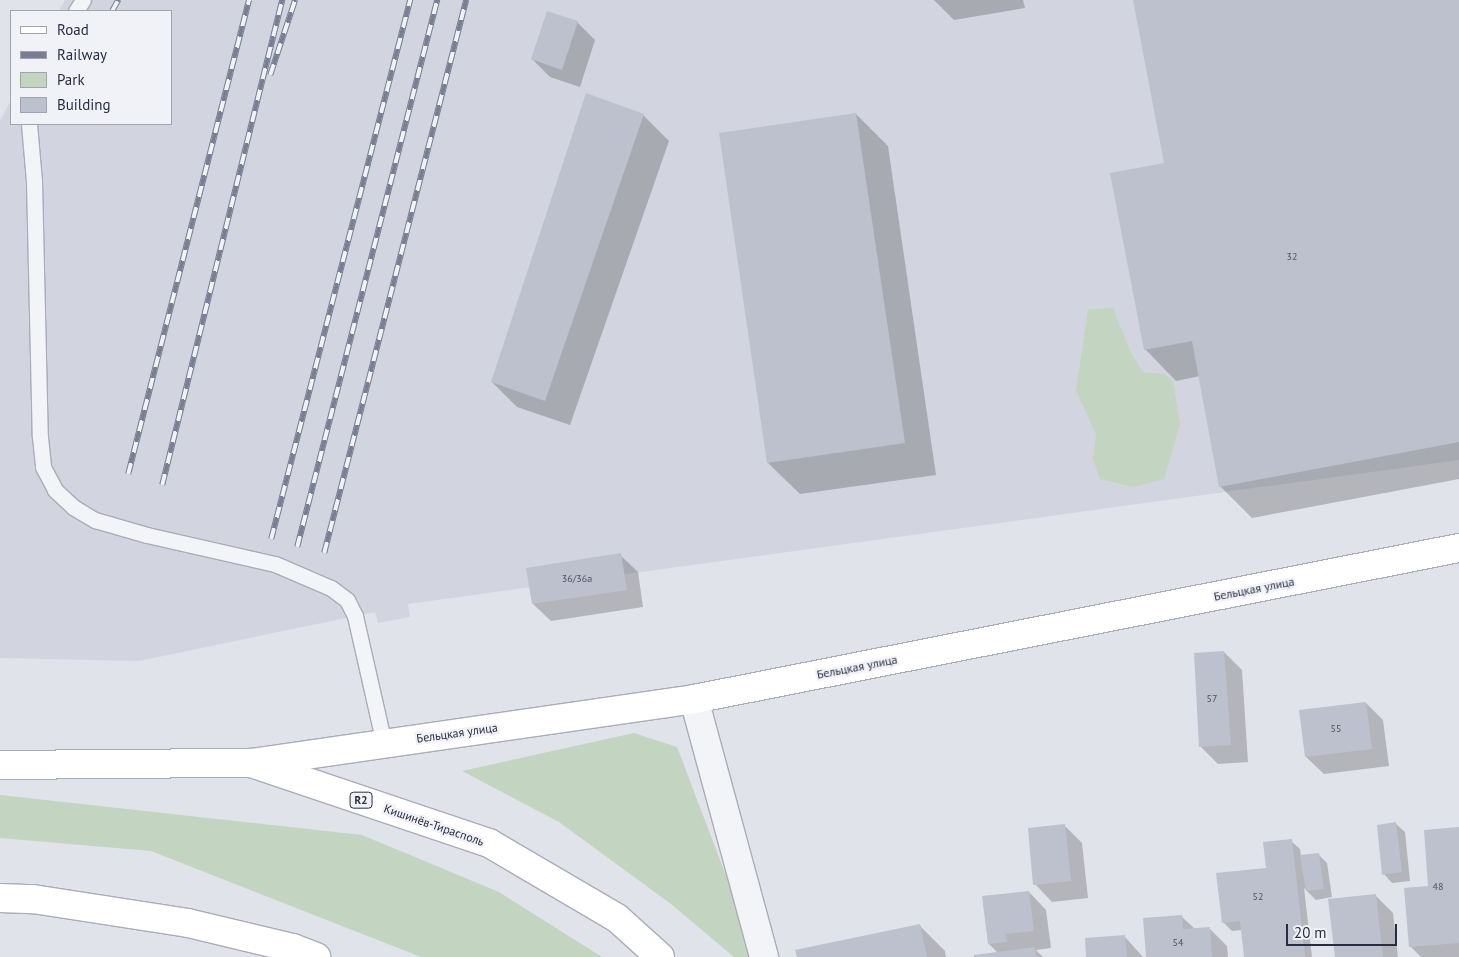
<!DOCTYPE html>
<meta charset="utf-8">
<style>
body{margin:0}
#map{position:relative;width:1459px;height:957px;overflow:hidden;background:#e0e3ea;font-family:"PT Sans",sans-serif}
div>[style]{position:absolute}
.built>*{inset:0;background:#d2d5df}
.green>*{inset:0;background:#c3d5c0}
.shadow>*{inset:0;background:#0003}
.building>*{inset:0;background:#bdc1cd}
.roads{filter:drop-shadow(1px 0 #a8adb8) drop-shadow(-1px 0 #a8adb8) drop-shadow(0 1px #a8adb8) drop-shadow(0 -1px #a8adb8)}
.lane>*{height:15px;margin:-7.5px;padding:0 7.5px;transform-origin:7.5px;border-radius:7.5px;background:#f3f4f8}
.street>*{height:28px;margin:-14px;padding:0 14px;transform-origin:14px;border-radius:14px;background:#f3f4f8}
.secondary>*{height:28px;margin:-14px;padding:0 14px;transform-origin:14px;border-radius:14px;background:#fff}
.primary>*{height:28px;margin:-14px;padding:0 14px;transform-origin:14px;border-radius:14px;background:#fff}
.rail>*{height:5.5px;margin-top:-2.75px;transform-origin:0;background:repeating-linear-gradient(90deg,#f0f2f7 0 11px,#787f95 0 22px);box-sizing:border-box;border-block:1px solid #787f95}
span{translate:-50% -50%;white-space:nowrap;text-align:center;line-height:1.15;-webkit-text-stroke:4.5px #f0f2f7;paint-order:stroke}
.number-label{font-size:10px;color:#4c5366}
.number-label span{-webkit-text-stroke-width:0}
.shield-label span{padding:1px 4px;background:#f0f2f7;border:1px solid;border-radius:4px;-webkit-text-stroke-width:0}
.shield-label{font-size:11px;color:#272e43;font-weight:700}
.street-label{font-size:12px;color:#272e43}
.legend{position:absolute;left:10px;top:10px;width:162px;height:115px;box-sizing:border-box;background:#f0f2f7;border:1px solid #a0a4af;margin:0;padding:6px 9px;list-style:none;font-size:15px;color:#272e43}
.legend li{display:flex;align-items:center;gap:10px;height:25px}
.legend b{width:25px;border:1px solid #a0a4af}
.scale{position:absolute;left:1286px;top:924px;width:111px;height:22px;box-sizing:border-box;border:2px solid #272e43;border-top:0;padding-left:6px;font-size:15px;line-height:18px;white-space:nowrap;color:#272e43;-webkit-text-stroke:4px #f0f2f7;paint-order:stroke}
</style>
<div id="map">
<div class="built">
<div style="clip-path:polygon(65px 0,1459px 0,1459px 460px,408px 604px,410px 617px,378px 623px,375px 612px,139px 661px,0 658px,0 121px,11px 100px,11px 124px,171px 124px,171px 11px,59px 11px)"></div>
</div>
<div class="green">
<div style="clip-path:polygon(1113px 308px,1131px 353px,1143px 372px,1164px 374px,1173px 380px,1180px 424px,1164px 479px,1133px 487px,1100px 479px,1093px 459px,1096px 434px,1076px 391px,1088px 309px)"></div>
<div style="clip-path:polygon(634px 733px,677px 747px,757px 957px,734px 957px,671px 904px,559px 822px,462px 771px)"></div>
<div style="clip-path:polygon(0 795px,362px 835px,499px 892px,602px 957px,421px 957px,151px 851px,0 838px)"></div>
</div>
<div class="shadow">
<div style="clip-path:polygon(934px 0,1023px 0,1025px 8px,954px 20px)"></div>
<div style="clip-path:polygon(1134px 0,1459px 0,1459px 479px,1252px 518px,1221px 487px,1200px 376px,1176px 381px,1145px 349px,1166px 164px)"></div>
<div style="clip-path:polygon(577px 22px,595px 40px,580px 87px,550px 77px,532px 59px)"></div>
<div style="clip-path:polygon(856px 114px,888px 146px,936px 475px,800px 494px,768px 463px)"></div>
<div style="clip-path:polygon(643px 115px,669px 141px,570px 425px,517px 407px,492px 382px)"></div>
<div style="clip-path:polygon(620px 555px,638px 572px,643px 607px,551px 621px,533px 604px)"></div>
<div style="clip-path:polygon(1224px 652px,1242px 670px,1248px 762px,1218px 764px,1201px 747px)"></div>
<div style="clip-path:polygon(1366px 703px,1383px 720px,1389px 766px,1324px 774px,1306px 757px)"></div>
<div style="clip-path:polygon(1396px 824px,1405px 832px,1410px 881px,1392px 883px,1384px 874px)"></div>
<div style="clip-path:polygon(1065px 826px,1082px 843px,1088px 898px,1052px 902px,1035px 884px)"></div>
<div style="clip-path:polygon(1459px 828px,1459px 957px,1421px 957px,1411px 947px,1430px 887px)"></div>
<div style="clip-path:polygon(1291px 841px,1300px 849px,1301px 856px,1318px 854px,1327px 863px,1332px 897px,1316px 900px,1304px 888px,1312px 957px,1245px 957px,1242px 930px,1232px 931px,1223px 922px)"></div>
<div style="clip-path:polygon(1029px 892px,1046px 910px,1051px 948px,1036px 950px,1043px 957px,975px 957px,998px 953px,989px 944px)"></div>
<div style="clip-path:polygon(1375px 895px,1393px 913px,1398px 957px,1336px 957px)"></div>
<div style="clip-path:polygon(1181px 916px,1195px 929px,1209px 928px,1227px 946px,1228px 957px,1147px 957px)"></div>
<div style="clip-path:polygon(919px 925px,945px 951px,946px 957px,798px 957px)"></div>
<div style="clip-path:polygon(1125px 937px,1143px 957px,1088px 957px)"></div>
</div>
<div class="building">
<div style="clip-path:polygon(1133px 0,1459px 0,1459px 442px,1219px 487px,1192px 341px,1144px 350px,1110px 173px,1164px 163px)"></div>
<div style="clip-path:polygon(547px 11px,578px 21px,562px 70px,531px 59px)"></div>
<div style="clip-path:polygon(586px 93px,644px 114px,545px 401px,491px 382px)"></div>
<div style="clip-path:polygon(856px 113px,905px 443px,767px 463px,719px 133px)"></div>
<div style="clip-path:polygon(621px 553px,627px 590px,532px 604px,526px 568px)"></div>
<div style="clip-path:polygon(1224px 651px,1231px 745px,1199px 747px,1194px 653px)"></div>
<div style="clip-path:polygon(1366px 702px,1372px 749px,1305px 757px,1299px 710px)"></div>
<div style="clip-path:polygon(1396px 822px,1402px 872px,1382px 875px,1377px 825px)"></div>
<div style="clip-path:polygon(1065px 824px,1071px 881px,1033px 885px,1028px 828px)"></div>
<div style="clip-path:polygon(1459px 827px,1459px 943px,1409px 947px,1404px 888px,1428px 886px,1424px 830px)"></div>
<div style="clip-path:polygon(1292px 839px,1305px 957px,1244px 957px,1240px 921px,1222px 923px,1216px 873px,1266px 868px,1263px 842px)"></div>
<div style="clip-path:polygon(1319px 853px,1324px 889px,1306px 891px,1300px 855px)"></div>
<div style="clip-path:polygon(1029px 891px,1034px 931px,1006px 934px,1007px 942px,988px 944px,982px 896px)"></div>
<div style="clip-path:polygon(1376px 894px,1383px 957px,1335px 957px,1328px 899px)"></div>
<div style="clip-path:polygon(1182px 915px,1183px 929px,1210px 927px,1212px 957px,1146px 957px,1143px 918px)"></div>
<div style="clip-path:polygon(920px 924px,927px 957px,797px 957px,795px 950px)"></div>
<div style="clip-path:polygon(1125px 935px,1127px 957px,1086px 957px,1085px 938px)"></div>
<div style="clip-path:polygon(1035px 947px,1036px 957px,974px 957px,974px 955px)"></div>
</div>
<div class="roads">
<div class="lane">
<div style="left:76px;top:11px;width:13px;rotate:-58deg"></div>
<div style="left:29px;top:124px;width:57px;rotate:85deg"></div>
<div style="left:34px;top:181px;width:256px;rotate:88.7deg"></div>
<div style="left:40px;top:437px;width:30px;rotate:84deg"></div>
<div style="left:43px;top:467px;width:26px;rotate:62deg"></div>
<div style="left:55px;top:490px;width:25px;rotate:43deg"></div>
<div style="left:73px;top:507px;width:26px;rotate:31deg"></div>
<div style="left:95px;top:520px;width:54px;rotate:16.1deg"></div>
<div style="left:147px;top:535px;width:131px;rotate:12.8deg"></div>
<div style="left:275px;top:564px;width:61px;rotate:23.2deg"></div>
<div style="left:331px;top:588px;width:20px;rotate:37deg"></div>
<div style="left:347px;top:600px;width:18px;rotate:63deg"></div>
<div style="left:355px;top:616px;width:131px;rotate:77.2deg"></div>
</div>
<div class="street">
<div style="left:694px;top:699px;width:267px;rotate:74.8deg"></div>
</div>
<div class="secondary">
<div style="left:251px;top:763px;width:448px;rotate:-8.2deg"></div>
<div style="left:694px;top:699px;width:780px;rotate:-11.17deg"></div>
</div>
<div class="primary">
<div style="left:0;top:765px;width:251px;rotate:-0.5deg"></div>
<div style="left:251px;top:763px;width:251px;rotate:18.6deg"></div>
<div style="left:489px;top:843px;width:148px;rotate:30.4deg"></div>
<div style="left:617px;top:918px;width:58px;rotate:42.2deg"></div>
<div style="left:0;top:898px;width:33px;rotate:2deg"></div>
<div style="left:33px;top:899px;width:157px;rotate:8.8deg"></div>
<div style="left:188px;top:923px;width:108px;rotate:13.4deg"></div>
<div style="left:293px;top:948px;width:25px;rotate:21deg"></div>
</div>
</div>
<div class="rail">
<div style="left:112px;top:11px;width:13px;rotate:-61deg"></div>
<div style="left:270px;top:75px;width:79px;rotate:-71.6deg"></div>
<div style="left:128px;top:474px;width:489px;rotate:-75.7deg"></div>
<div style="left:162px;top:485px;width:500px;rotate:-76.1deg"></div>
<div style="left:271px;top:539px;width:557px;rotate:-75.54deg"></div>
<div style="left:297px;top:547px;width:565px;rotate:-75.64deg"></div>
<div style="left:324px;top:553px;width:571px;rotate:-75.6deg"></div>
</div>
<div class="number-label">
<span style="left:1292px;top:257px">32</span>
<span style="left:577px;top:579px">36/36а</span>
<span style="left:1212px;top:699px">57</span>
<span style="left:1336px;top:729px">55</span>
<span style="left:1438px;top:887px">48</span>
<span style="left:1258px;top:897px">52</span>
<span style="left:1178px;top:943px">54</span>
</div>
<div class="shield-label">
<span style="left:361px;top:800px">R2</span>
</div>
<div class="street-label">
<span style="left:1254px;top:589px;rotate:-11deg">Бельцкая улица</span>
<span style="left:857px;top:667px;rotate:-11deg">Бельцкая улица</span>
<span style="left:457px;top:733px;rotate:-8deg">Бельцкая улица</span>
<span style="left:434px;top:825px;rotate:19deg">Кишинёв-Тирасполь</span>
</div>
<ul class="legend">
<li><b style="height:6px;background:#fff"></b>Road</li>
<li><b style="height:6px;background:#787f95"></b>Railway</li>
<li><b style="height:14px;background:#c3d5c0"></b>Park</li>
<li><b style="height:14px;background:#bdc1cd"></b>Building</li>
</ul>
<div class="scale">20 m</div>
</div>
